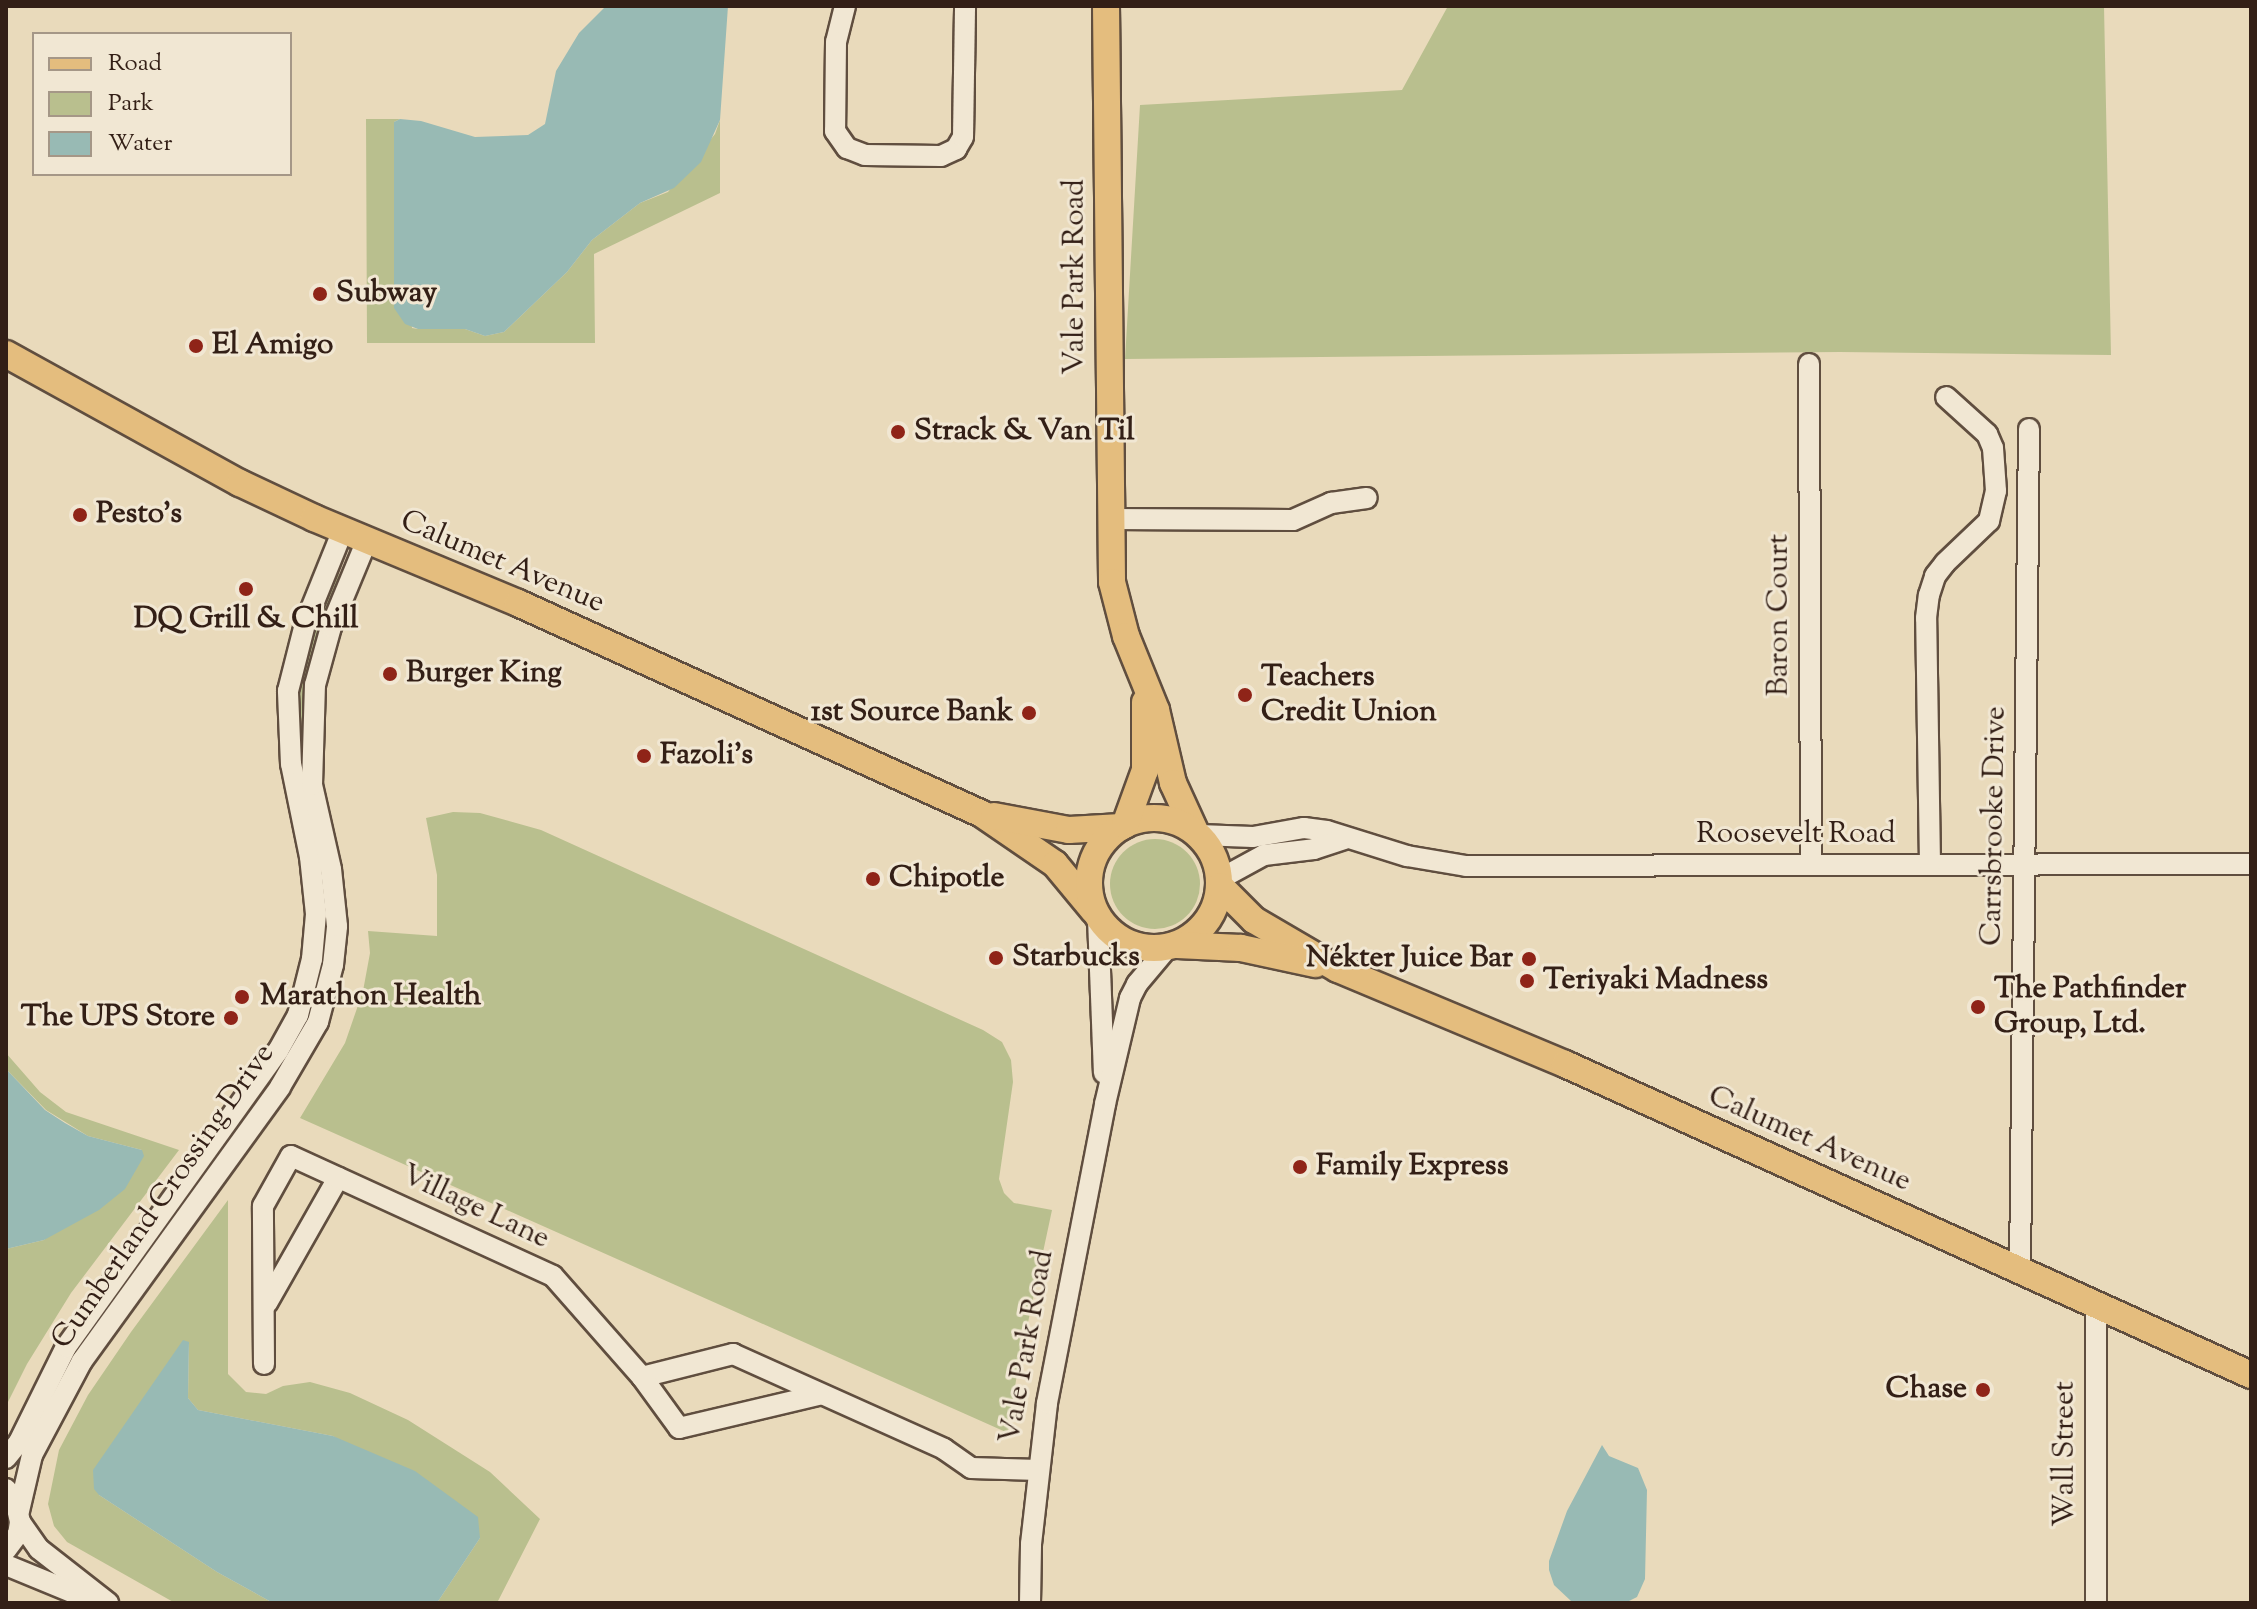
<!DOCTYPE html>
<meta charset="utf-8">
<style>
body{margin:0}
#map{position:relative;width:2257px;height:1609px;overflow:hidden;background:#e9dabb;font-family:"Sorts Mill Goudy",serif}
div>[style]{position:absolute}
.green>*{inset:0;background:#b9bf8e}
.round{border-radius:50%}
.water>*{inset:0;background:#98bab4}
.roads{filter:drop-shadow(2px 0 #604e3f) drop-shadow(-2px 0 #604e3f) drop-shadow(0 2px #604e3f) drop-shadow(0 -2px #604e3f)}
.minor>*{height:20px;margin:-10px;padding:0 10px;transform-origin:10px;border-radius:10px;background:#f1e7d3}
.major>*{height:26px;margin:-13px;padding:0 13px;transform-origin:13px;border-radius:13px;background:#e4bd7e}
.major>.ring{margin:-13px;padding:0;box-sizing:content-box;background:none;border:26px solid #e4bd7e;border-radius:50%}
.dots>*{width:22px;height:22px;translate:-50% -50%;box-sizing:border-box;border:4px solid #f1e7d3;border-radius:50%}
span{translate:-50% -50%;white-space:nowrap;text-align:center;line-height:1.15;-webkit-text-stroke:6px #f1e7d3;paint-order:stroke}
.street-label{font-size:30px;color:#331f16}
.poi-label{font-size:30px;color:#331f16;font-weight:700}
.left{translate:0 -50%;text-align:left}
.right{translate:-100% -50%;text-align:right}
.frame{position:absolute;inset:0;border:8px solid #331f16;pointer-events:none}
.legend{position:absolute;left:32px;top:32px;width:260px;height:144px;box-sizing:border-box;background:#f1e7d3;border:2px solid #a59787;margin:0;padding:10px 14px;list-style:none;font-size:24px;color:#331f16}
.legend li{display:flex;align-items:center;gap:16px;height:40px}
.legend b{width:40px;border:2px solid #a59787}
</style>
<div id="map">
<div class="green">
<div style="clip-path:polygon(1448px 6px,2104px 6px,2111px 355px,1840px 352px,1125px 359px,1140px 105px,1402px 90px)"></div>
<div style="clip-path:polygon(366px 119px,400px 119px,394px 122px,412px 328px,418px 329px,465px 329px,485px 336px,504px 332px,567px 272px,592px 240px,640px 203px,668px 192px,715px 134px,720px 120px,720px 193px,594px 254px,595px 343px,367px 343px)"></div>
<div style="clip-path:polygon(339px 574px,341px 577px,309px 664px,304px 732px,296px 698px,304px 651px,333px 577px)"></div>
<div style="clip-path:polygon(453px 812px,480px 813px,541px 830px,983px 1030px,1002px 1042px,1011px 1060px,1013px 1082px,999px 1179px,1004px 1193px,1014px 1203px,1052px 1210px,1017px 1374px,1008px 1433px,300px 1118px,345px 1043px,363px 991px,370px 953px,368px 931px,437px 936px,437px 875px,426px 818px)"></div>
<div class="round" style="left:1110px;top:839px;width:90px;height:90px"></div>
<div style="clip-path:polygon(6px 1053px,40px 1092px,66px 1112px,179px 1150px,71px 1293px,27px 1364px,6px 1406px,6px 1249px,44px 1240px,142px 1150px,88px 1136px,46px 1110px,6px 1069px)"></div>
<div style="clip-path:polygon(228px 1200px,228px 1374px,246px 1392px,266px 1394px,283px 1386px,310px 1382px,350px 1393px,408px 1420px,490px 1472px,540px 1519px,497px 1603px,437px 1603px,480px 1538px,333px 1436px,198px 1410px,188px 1398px,189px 1343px,99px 1495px,217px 1572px,273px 1603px,175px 1603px,67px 1542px,54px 1526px,48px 1504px,59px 1450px,88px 1395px,131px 1332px)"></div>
</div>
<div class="water">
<div style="clip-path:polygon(606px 6px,728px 6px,720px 120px,701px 162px,674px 188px,640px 203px,592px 240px,567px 272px,504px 332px,485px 336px,465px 329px,418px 329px,405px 324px,394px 308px,394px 122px,400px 119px,421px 121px,475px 137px,528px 135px,545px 124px,556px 71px,579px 33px)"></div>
<div style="clip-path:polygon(6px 1069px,45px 1110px,65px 1123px,88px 1136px,142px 1150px,144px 1156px,125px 1189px,99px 1210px,44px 1240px,6px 1249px)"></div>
<div style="clip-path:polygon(183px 1340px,189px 1342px,188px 1398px,198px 1410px,333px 1436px,415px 1471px,478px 1517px,480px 1538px,437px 1603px,273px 1603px,217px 1572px,99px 1495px,94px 1489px,93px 1470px)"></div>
<div style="clip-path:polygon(1602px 1445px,1609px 1456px,1638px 1468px,1647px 1490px,1645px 1579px,1637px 1597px,1627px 1602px,1571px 1601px,1554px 1585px,1549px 1570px,1549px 1561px,1567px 1511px)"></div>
</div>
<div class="roads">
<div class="minor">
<div style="left:845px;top:6px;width:37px;rotate:104deg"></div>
<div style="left:836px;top:42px;width:89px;rotate:90.6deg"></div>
<div style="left:835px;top:131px;width:21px;rotate:55deg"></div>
<div style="left:847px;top:148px;width:19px;rotate:21deg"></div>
<div style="left:865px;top:155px;width:76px;rotate:0.8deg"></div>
<div style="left:941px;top:156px;width:17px;rotate:-25deg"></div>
<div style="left:956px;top:149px;width:14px;rotate:-60deg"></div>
<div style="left:963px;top:137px;width:131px;rotate:-89.1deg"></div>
<div style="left:1809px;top:364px;width:501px;rotate:89.77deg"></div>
<div style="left:1110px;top:519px;width:183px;rotate:0.3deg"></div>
<div style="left:1293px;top:520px;width:42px;rotate:-24.1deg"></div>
<div style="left:1331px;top:503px;width:36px;rotate:-8deg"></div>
<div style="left:1199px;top:835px;width:54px;rotate:2.1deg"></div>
<div style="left:1253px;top:837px;width:52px;rotate:-10deg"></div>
<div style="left:1304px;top:828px;width:23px;rotate:7deg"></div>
<div style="left:1327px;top:831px;width:84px;rotate:17.4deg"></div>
<div style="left:1407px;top:856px;width:60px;rotate:9.6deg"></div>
<div style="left:1466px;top:866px;width:785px;rotate:-0.15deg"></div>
<div style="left:1930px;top:864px;width:246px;rotate:-90.9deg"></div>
<div style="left:1926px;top:618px;width:23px;rotate:-83deg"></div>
<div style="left:1929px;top:595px;width:20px;rotate:-72deg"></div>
<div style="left:1935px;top:576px;width:16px;rotate:-52deg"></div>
<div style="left:1945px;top:563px;width:61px;rotate:-43.7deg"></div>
<div style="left:1989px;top:521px;width:31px;rotate:-77deg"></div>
<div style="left:1996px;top:491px;width:43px;rotate:-94deg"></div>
<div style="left:1993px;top:448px;width:15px;rotate:-113deg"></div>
<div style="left:1987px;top:434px;width:55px;rotate:-137.9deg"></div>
<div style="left:1220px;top:879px;width:50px;rotate:-28.6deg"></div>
<div style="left:1264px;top:855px;width:50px;rotate:-6.8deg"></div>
<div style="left:1314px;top:849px;width:32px;rotate:-18deg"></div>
<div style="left:1098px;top:918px;width:155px;rotate:87.8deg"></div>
<div style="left:2020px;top:1271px;width:842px;rotate:-89.39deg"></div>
<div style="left:267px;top:1303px;width:144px;rotate:-60.4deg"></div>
<div style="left:264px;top:1364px;width:158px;rotate:-90.4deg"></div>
<div style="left:263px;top:1206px;width:57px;rotate:-60.8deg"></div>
<div style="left:291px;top:1156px;width:288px;rotate:24.6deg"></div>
<div style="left:553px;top:1276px;width:135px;rotate:48.6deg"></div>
<div style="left:642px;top:1377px;width:94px;rotate:-14.2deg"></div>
<div style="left:733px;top:1354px;width:231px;rotate:24.2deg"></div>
<div style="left:944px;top:1449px;width:33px;rotate:35deg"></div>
<div style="left:971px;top:1468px;width:68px;rotate:1.7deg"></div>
<div style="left:642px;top:1377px;width:63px;rotate:54deg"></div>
<div style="left:679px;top:1428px;width:144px;rotate:-13.3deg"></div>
<div style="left:6px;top:1458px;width:21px;rotate:-51deg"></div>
<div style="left:19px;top:1442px;width:106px;rotate:-63.7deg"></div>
<div style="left:66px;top:1347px;width:364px;rotate:-54.4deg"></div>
<div style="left:278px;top:1051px;width:41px;rotate:-60.9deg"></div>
<div style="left:298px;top:1015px;width:58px;rotate:-76deg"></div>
<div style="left:312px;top:959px;width:45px;rotate:-84.9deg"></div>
<div style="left:316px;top:914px;width:57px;rotate:-96deg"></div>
<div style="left:310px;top:857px;width:95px;rotate:-101.5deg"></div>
<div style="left:291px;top:764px;width:73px;rotate:-92.4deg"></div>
<div style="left:288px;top:691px;width:69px;rotate:-75.8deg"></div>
<div style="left:305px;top:624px;width:101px;rotate:-68deg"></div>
<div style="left:6px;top:1489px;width:14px;rotate:51deg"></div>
<div style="left:15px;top:1500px;width:23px;rotate:77deg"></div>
<div style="left:20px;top:1522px;width:12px;rotate:99deg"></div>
<div style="left:18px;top:1534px;width:20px;rotate:127deg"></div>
<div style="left:19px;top:1511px;width:57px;rotate:-76.9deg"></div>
<div style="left:32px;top:1455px;width:106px;rotate:-62deg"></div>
<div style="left:82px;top:1361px;width:338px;rotate:-54.1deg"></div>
<div style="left:280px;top:1087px;width:75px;rotate:-59.7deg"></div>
<div style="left:318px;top:1022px;width:59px;rotate:-75.3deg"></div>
<div style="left:333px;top:965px;width:39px;rotate:-84deg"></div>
<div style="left:337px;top:926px;width:57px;rotate:-96deg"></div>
<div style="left:331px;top:869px;width:86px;rotate:-102.7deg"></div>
<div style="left:312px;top:785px;width:100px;rotate:-88.3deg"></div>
<div style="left:315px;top:685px;width:60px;rotate:-74.6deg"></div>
<div style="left:331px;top:627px;width:94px;rotate:-67.5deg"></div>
<div style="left:20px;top:1522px;width:33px;rotate:55deg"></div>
<div style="left:39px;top:1549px;width:88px;rotate:38deg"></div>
<div style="left:6px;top:1565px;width:84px;rotate:22.3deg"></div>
<div style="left:1030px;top:1603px;width:59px;rotate:-89deg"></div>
<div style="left:1031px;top:1544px;width:142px;rotate:-83.5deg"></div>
<div style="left:1047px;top:1403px;width:305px;rotate:-79deg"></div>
<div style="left:1105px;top:1104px;width:109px;rotate:-76.7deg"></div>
<div style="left:1130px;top:998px;width:16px;rotate:-63deg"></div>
<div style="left:1137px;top:984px;width:48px;rotate:-50deg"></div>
<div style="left:2096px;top:1603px;width:298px;rotate:-90deg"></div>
</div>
<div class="major">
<div style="left:1106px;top:6px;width:576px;rotate:89.4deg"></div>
<div style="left:1112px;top:582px;width:56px;rotate:75.5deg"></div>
<div style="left:1126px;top:636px;width:80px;rotate:67.9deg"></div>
<div style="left:1156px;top:710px;width:75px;rotate:76.9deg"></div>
<div style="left:1173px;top:783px;width:53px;rotate:65.4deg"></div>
<div style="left:6px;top:354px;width:267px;rotate:28.9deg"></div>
<div style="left:240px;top:483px;width:82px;rotate:25.3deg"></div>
<div style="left:314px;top:518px;width:221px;rotate:22.6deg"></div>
<div style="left:518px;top:603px;width:510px;rotate:24.45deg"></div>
<div style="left:982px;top:814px;width:88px;rotate:34.4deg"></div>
<div style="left:1055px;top:864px;width:61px;rotate:50.3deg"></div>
<div style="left:994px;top:816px;width:76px;rotate:10.6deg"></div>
<div style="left:1069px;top:830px;width:52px;rotate:-3.3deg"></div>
<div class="ring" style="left:1089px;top:818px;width:104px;height:104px"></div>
<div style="left:1125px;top:825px;width:59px;rotate:-70deg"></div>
<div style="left:1145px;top:770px;width:68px;rotate:-90deg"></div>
<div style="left:1220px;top:886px;width:48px;rotate:45deg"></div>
<div style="left:1254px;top:920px;width:97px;rotate:30.3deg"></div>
<div style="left:1338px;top:969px;width:246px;rotate:22.7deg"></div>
<div style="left:1565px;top:1064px;width:753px;rotate:24.39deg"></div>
<div style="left:1177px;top:945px;width:64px;rotate:2.7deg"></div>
<div style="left:1241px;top:948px;width:76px;rotate:12.2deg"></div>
</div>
</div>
<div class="dots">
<div style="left:320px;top:294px;background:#8f2418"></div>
<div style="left:196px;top:346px;background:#8f2418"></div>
<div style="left:898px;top:432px;background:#8f2418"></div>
<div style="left:80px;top:515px;background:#8f2418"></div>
<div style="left:246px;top:589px;background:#8f2418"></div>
<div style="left:390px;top:674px;background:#8f2418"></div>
<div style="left:1245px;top:695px;background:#8f2418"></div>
<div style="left:1029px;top:713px;background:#8f2418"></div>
<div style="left:644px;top:756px;background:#8f2418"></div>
<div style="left:873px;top:879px;background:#8f2418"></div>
<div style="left:996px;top:958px;background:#8f2418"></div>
<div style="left:1529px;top:959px;background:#8f2418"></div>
<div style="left:1527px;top:981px;background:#8f2418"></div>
<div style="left:242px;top:997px;background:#8f2418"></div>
<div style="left:1978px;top:1007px;background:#8f2418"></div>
<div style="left:231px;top:1018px;background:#8f2418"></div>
<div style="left:1300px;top:1167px;background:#8f2418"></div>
<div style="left:1983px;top:1390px;background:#8f2418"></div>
</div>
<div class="street-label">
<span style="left:1076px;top:277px;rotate:-90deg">Vale Park Road</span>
<span style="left:502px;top:563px;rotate:23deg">Calumet Avenue</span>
<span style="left:1780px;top:615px;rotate:-90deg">Baron Court</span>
<span style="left:1995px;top:826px;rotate:-89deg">Carrsbrooke Drive</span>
<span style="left:1796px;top:835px">Roosevelt Road</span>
<span style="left:1809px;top:1140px;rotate:24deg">Calumet Avenue</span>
<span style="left:164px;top:1197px;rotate:-55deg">Cumberland Crossing Drive</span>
<span style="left:475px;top:1208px;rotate:25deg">Village Lane</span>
<span style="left:1028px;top:1347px;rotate:-80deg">Vale Park Road</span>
<span style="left:2066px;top:1454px;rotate:-90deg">Wall Street</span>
</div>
<div class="poi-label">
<span class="left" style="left:336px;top:294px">Subway</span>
<span class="left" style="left:212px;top:346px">El Amigo</span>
<span class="left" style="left:914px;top:432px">Strack &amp; Van Til</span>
<span class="left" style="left:96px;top:515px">Pesto's</span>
<span style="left:246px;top:620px">DQ Grill &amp; Chill</span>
<span class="left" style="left:406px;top:674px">Burger King</span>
<span class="left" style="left:1261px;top:695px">Teachers<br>Credit Union</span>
<span class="right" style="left:1013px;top:713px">1st Source Bank</span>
<span class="left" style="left:660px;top:756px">Fazoli's</span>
<span class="left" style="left:889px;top:879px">Chipotle</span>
<span class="left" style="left:1012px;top:958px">Starbucks</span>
<span class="right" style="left:1513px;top:959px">Nékter Juice Bar</span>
<span class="left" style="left:1543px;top:981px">Teriyaki Madness</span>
<span class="left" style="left:1994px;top:1007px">The Pathfinder<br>Group, Ltd.</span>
<span class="left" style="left:260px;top:997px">Marathon Health</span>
<span class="right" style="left:215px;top:1018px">The UPS Store</span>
<span class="left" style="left:1316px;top:1167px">Family Express</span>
<span class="right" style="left:1967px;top:1390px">Chase</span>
</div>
<div class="frame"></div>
<ul class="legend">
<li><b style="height:10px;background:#e4bd7e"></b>Road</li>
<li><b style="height:22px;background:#b9bf8e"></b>Park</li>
<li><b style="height:22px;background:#98bab4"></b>Water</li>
</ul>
</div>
